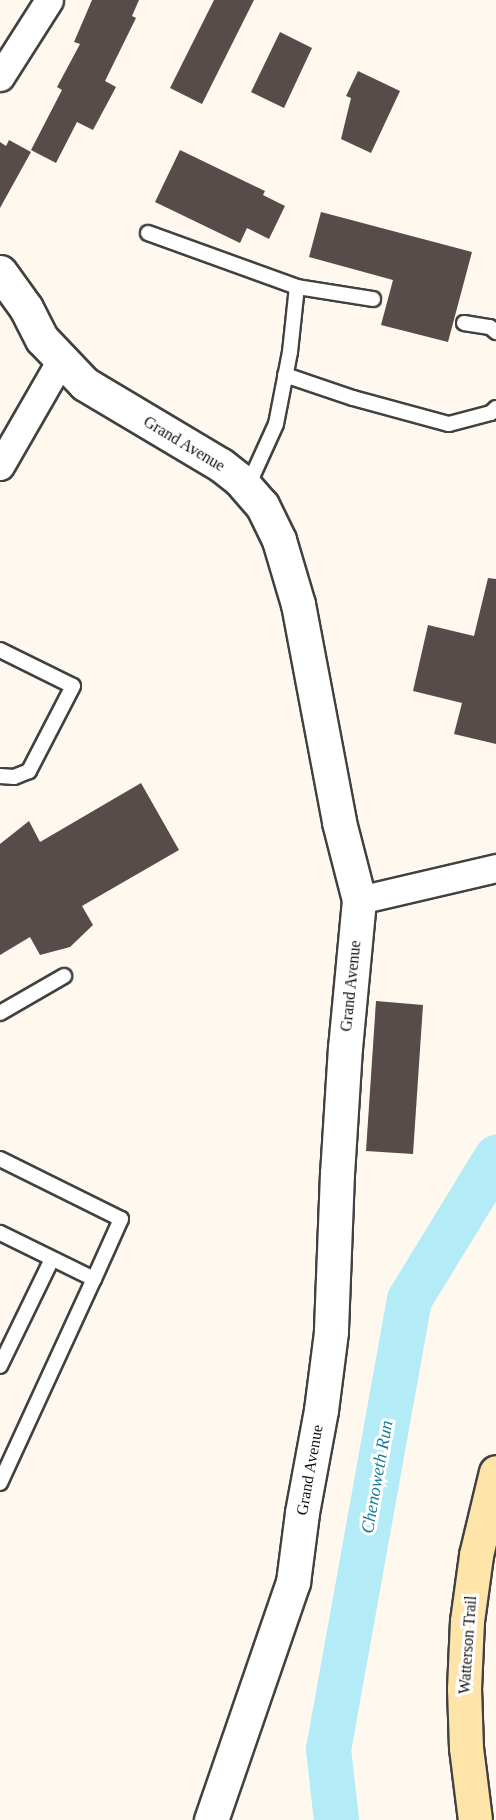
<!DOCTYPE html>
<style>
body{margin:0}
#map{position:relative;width:496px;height:1820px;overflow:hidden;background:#fff8ef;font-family:"Times New Roman",serif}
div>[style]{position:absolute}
.river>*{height:45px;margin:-22.5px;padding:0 22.5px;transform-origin:22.5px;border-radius:22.5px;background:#b3ebf6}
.building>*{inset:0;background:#574c4a}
.roads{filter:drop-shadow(2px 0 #414141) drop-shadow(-2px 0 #414141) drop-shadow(0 2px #414141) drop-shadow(0 -2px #414141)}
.service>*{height:14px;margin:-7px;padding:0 7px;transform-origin:7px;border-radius:7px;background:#fff}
.minor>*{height:27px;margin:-13.5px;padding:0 13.5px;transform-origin:13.5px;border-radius:13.5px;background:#fff}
.tertiary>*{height:33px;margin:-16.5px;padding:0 16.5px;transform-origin:16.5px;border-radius:16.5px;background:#fff}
.secondary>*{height:33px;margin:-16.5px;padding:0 16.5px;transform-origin:16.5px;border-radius:16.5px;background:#ffe4aa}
span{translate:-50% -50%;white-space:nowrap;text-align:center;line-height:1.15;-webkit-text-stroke:6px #fff;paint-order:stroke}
.street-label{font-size:16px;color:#0e0e0e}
.water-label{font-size:18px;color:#167b99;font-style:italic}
</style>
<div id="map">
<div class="river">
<div style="left:336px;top:1820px;width:71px;rotate:-96.4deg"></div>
<div style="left:328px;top:1749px;width:457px;rotate:-79.8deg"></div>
<div style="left:409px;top:1299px;width:167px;rotate:-58.5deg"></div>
</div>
<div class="building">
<div style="clip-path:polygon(92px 0,139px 0,132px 16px,136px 18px,105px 81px,116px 87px,93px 130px,77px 122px,56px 163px,31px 150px,62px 90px,57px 87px,80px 44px,74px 42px)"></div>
<div style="clip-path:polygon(214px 0,254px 0,202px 104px,170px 88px)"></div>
<div style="clip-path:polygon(280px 32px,312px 48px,284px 108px,251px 92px)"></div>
<div style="clip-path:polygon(358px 71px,400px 91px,371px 153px,341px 139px,351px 98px,346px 96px)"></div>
<div style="clip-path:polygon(9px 140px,31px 152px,0 208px,0 142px,6px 146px)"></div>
<div style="clip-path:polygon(180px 150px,265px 191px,263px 195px,285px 206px,269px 239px,247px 228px,240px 243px,155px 202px)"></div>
<div style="clip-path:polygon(321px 212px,472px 252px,448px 342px,381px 325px,393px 280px,309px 257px)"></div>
<div style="clip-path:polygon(488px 578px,496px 579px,496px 744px,454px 734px,462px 703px,413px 691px,428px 625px,474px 636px)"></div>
<div style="clip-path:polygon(141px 783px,179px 850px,82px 906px,93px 925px,70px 947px,40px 955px,30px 937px,0 955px,0 844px,29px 821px,40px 842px)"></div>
<div style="clip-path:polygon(376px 1001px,423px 1005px,413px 1154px,366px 1151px)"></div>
</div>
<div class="roads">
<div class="service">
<div style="left:148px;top:233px;width:158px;rotate:19.9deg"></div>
<div style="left:464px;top:323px;width:26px;rotate:9deg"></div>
<div style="left:490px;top:327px;width:8px;rotate:40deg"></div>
<div style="left:285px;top:375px;width:72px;rotate:18.7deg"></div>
<div style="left:353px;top:398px;width:99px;rotate:15.2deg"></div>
<div style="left:449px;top:424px;width:43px;rotate:-14.7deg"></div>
<div style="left:491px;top:413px;width:7px;rotate:-45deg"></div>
<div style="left:247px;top:488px;width:70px;rotate:-65.6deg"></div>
<div style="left:276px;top:424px;width:73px;rotate:-79deg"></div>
<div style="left:290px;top:352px;width:65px;rotate:-83.9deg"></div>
<div style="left:297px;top:287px;width:77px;rotate:9deg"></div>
<div style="left:0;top:650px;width:81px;rotate:26.3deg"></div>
<div style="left:73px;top:686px;width:96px;rotate:117.4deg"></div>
<div style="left:29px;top:771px;width:16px;rotate:158deg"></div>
<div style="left:14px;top:777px;width:14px;rotate:-176deg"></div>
<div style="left:0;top:1013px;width:74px;rotate:-30deg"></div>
<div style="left:0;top:1159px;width:135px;rotate:26.4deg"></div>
<div style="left:121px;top:1219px;width:66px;rotate:114.2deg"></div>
<div style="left:94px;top:1279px;width:105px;rotate:-153.9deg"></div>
<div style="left:0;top:1366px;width:119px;rotate:-64.1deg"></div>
<div style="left:0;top:1483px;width:225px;rotate:-65.3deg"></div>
</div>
<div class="minor">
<div style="left:0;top:77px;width:91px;rotate:-57.5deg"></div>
<div style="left:0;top:466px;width:122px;rotate:-60.1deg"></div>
<div style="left:359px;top:900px;width:141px;rotate:-13.1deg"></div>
</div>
<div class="tertiary">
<div style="left:0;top:272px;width:44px;rotate:54.2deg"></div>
<div style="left:26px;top:308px;width:35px;rotate:63deg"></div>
<div style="left:42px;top:339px;width:62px;rotate:46.3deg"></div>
<div style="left:85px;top:384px;width:158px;rotate:30.8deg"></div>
<div style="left:221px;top:465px;width:23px;rotate:38deg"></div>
<div style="left:239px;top:479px;width:35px;rotate:49deg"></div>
<div style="left:262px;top:505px;width:39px;rotate:64deg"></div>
<div style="left:279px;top:540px;width:67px;rotate:73.5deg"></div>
<div style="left:298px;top:604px;width:222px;rotate:79.3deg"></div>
<div style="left:339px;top:822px;width:81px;rotate:75.6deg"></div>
<div style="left:359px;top:900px;width:148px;rotate:95.4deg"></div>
<div style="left:345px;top:1047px;width:126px;rotate:93.6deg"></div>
<div style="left:337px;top:1173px;width:159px;rotate:92.2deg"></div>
<div style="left:331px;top:1332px;width:79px;rotate:97.3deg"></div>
<div style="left:321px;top:1410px;width:105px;rotate:100.5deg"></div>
<div style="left:302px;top:1513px;width:70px;rotate:97.4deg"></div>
<div style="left:293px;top:1582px;width:252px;rotate:109deg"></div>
</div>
<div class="secondary">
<div style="left:475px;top:1820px;width:73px;rotate:-97.1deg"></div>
<div style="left:466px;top:1748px;width:59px;rotate:-91.9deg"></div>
<div style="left:464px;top:1689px;width:68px;rotate:-87.5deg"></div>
<div style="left:467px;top:1621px;width:67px;rotate:-82.2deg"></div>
<div style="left:476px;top:1555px;width:85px;rotate:-76.5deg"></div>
</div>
</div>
<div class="street-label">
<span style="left:184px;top:444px;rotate:31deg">Grand Avenue</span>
<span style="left:351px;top:986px;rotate:-84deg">Grand Avenue</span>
<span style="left:310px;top:1470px;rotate:-80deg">Grand Avenue</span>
<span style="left:468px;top:1645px;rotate:-86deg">Watterson Trail</span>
</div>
<div class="water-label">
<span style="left:377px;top:1477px;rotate:-80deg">Chenoweth Run</span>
</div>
</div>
